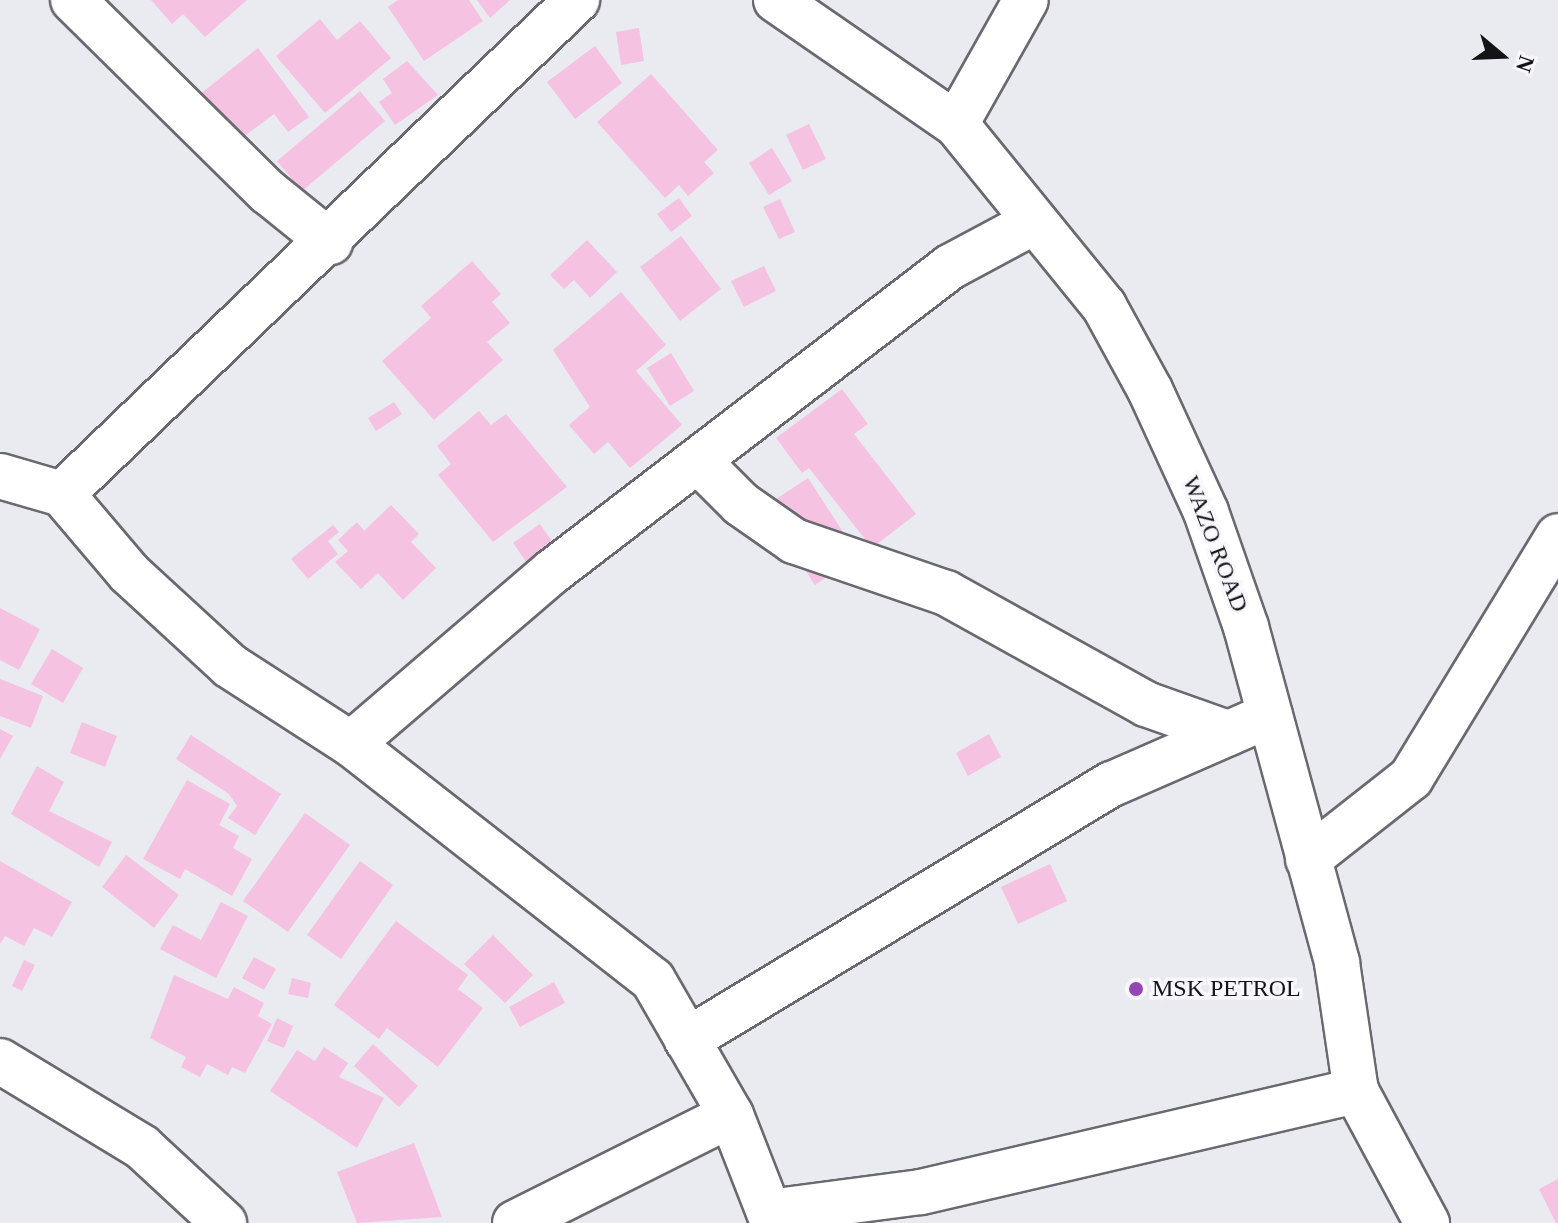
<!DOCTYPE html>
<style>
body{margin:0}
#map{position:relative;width:1558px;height:1223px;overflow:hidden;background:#eaeaf1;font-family:Georgia,serif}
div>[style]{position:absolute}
.building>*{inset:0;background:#f5c2e2}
.roads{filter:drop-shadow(2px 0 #6a696f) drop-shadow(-2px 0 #6a696f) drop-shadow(0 2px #6a696f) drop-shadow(0 -2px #6a696f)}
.minor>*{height:44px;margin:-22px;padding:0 22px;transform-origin:22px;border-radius:22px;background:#fff}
.major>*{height:44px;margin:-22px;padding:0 22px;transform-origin:22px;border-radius:22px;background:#fff}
.dots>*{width:22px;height:22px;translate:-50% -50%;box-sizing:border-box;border:4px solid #f8f7fe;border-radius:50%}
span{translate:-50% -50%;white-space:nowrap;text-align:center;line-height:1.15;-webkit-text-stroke:7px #f8f7fe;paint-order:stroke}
.street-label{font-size:24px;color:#141416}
.poi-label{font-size:24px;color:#141416}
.left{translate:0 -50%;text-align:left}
.north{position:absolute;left:1462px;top:16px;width:80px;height:80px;-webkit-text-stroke:6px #f8f7fe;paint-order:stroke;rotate:109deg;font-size:22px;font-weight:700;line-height:32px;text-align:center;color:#141416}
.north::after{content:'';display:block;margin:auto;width:28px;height:36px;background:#141416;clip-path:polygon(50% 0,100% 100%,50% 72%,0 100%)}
</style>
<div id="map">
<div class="building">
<div style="clip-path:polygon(151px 0,247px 0,205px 37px,183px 14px,172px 24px)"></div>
<div style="clip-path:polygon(398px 0,469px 0,483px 21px,424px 61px,388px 7px)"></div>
<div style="clip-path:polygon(477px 0,510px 0,490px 18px)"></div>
<div style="clip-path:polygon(320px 19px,337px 40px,360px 21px,391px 58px,325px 113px,276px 56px)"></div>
<div style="clip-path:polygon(639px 28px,644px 61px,621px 65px,616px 32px)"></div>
<div style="clip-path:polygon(595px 46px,622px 83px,575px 119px,547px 82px)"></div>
<div style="clip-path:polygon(258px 48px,309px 117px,288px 132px,274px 114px,234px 144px,199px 95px)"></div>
<div style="clip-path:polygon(407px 61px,438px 95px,395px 125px,379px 102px,392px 93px,383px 79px)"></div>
<div style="clip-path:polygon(651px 74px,718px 150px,704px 162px,714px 173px,688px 196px,679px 185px,665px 198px,597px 122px)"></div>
<div style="clip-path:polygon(360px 91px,385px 121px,302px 191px,277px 161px)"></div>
<div style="clip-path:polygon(809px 124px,826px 159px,803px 170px,786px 135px)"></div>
<div style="clip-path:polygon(772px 148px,792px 181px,769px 195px,749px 163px)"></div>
<div style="clip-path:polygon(679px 198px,692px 216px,671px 232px,657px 214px)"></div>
<div style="clip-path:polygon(780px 199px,795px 232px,779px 239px,763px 207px)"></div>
<div style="clip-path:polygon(681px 236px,721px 289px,680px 321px,640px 267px)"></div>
<div style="clip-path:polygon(587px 240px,617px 272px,590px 298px,574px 280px,564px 289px,550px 275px)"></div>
<div style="clip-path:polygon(472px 261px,501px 294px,492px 302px,510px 323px,487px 342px,503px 360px,434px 420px,382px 361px,431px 318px,421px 306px)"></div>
<div style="clip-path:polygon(764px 266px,776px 291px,744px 307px,731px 281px)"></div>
<div style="clip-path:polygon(621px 292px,666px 345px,636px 371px,682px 425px,630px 468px,608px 442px,594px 454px,569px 425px,590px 407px,553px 350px)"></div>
<div style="clip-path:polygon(671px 353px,694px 391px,670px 406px,647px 368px)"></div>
<div style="clip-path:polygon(842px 389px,868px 424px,854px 434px,916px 514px,872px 548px,809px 468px,802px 473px,776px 438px)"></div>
<div style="clip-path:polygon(394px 402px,402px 414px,376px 431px,368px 418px)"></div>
<div style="clip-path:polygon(479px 411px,491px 425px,506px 414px,567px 487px,493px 542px,438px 475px,451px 464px,437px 446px)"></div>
<div style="clip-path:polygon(808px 478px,858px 555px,815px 585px,764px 507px)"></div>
<div style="clip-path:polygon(391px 505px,419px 534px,411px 542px,436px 568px,403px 600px,378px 573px,361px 589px,335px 562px,348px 551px,338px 540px,357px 522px,364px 531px)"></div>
<div style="clip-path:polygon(540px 524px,554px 544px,527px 563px,513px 543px)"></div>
<div style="clip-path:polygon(333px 525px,339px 532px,328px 541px,338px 554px,308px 579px,291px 559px)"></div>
<div style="clip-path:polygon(0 608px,40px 629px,19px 670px,0 660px)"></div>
<div style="clip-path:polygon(52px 649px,83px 668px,63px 703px,31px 684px)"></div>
<div style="clip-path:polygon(0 679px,43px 696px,31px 728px,0 716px)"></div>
<div style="clip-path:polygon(82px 722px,117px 736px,105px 767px,70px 753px)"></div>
<div style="clip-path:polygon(0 729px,13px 736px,0 759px)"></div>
<div style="clip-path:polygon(989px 734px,1001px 757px,968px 776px,956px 753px)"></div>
<div style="clip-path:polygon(191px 735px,281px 794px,255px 835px,228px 818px,237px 806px,229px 794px,176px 759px)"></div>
<div style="clip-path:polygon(37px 766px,64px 782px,49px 811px,112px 842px,99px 867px,11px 814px)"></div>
<div style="clip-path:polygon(187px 780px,230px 804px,219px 825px,239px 836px,233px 848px,252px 859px,232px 896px,185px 869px,180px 879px,143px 859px)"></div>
<div style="clip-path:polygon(305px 813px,350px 845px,288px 932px,243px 901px)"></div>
<div style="clip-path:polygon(126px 855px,179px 895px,154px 928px,102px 887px)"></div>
<div style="clip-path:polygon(0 861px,72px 902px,52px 937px,34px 928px,24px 946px,5px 936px,0 944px)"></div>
<div style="clip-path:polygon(360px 861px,393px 885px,341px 959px,307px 935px)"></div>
<div style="clip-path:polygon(1050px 864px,1067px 901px,1018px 924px,1001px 887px)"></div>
<div style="clip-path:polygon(221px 902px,248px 916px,216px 978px,160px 949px,173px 925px,201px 940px)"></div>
<div style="clip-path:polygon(396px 921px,468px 975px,458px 989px,483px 1008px,438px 1067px,387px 1028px,379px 1039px,334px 1005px)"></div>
<div style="clip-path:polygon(493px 935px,533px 975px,505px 1003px,464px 964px)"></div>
<div style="clip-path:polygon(254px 957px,276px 969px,264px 990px,242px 978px)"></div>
<div style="clip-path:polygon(24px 960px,35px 965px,22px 991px,12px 986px)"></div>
<div style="clip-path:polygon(174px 975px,228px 999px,234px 987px,264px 1003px,258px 1016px,272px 1024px,245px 1073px,232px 1067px,228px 1075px,207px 1064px,200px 1077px,181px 1067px,186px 1057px,150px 1038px)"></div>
<div style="clip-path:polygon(292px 978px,311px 983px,308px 998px,288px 994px)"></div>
<div style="clip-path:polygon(554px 982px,565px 1003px,520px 1027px,509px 1007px)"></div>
<div style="clip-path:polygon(277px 1018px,293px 1026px,284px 1048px,267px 1041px)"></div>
<div style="clip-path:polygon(373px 1044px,418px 1086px,399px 1107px,354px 1066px)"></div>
<div style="clip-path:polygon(324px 1047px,348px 1063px,339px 1077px,384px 1098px,357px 1148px,270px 1091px,297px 1050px,315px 1061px)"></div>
<div style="clip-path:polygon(414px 1143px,442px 1217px,357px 1223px,337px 1172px)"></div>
<div style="clip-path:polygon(1558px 1179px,1558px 1223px,1556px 1223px,1539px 1189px)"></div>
</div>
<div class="roads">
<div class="minor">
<div style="left:73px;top:0;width:274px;rotate:44.6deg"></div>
<div style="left:268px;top:192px;width:80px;rotate:38.9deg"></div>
<div style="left:956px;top:124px;width:142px;rotate:-60.6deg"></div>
<div style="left:699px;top:462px;width:59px;rotate:45deg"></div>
<div style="left:741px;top:504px;width:65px;rotate:34.9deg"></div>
<div style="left:794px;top:541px;width:161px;rotate:18.9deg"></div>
<div style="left:946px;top:593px;width:229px;rotate:29deg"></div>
<div style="left:1146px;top:704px;width:87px;rotate:19.5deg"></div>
<div style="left:0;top:476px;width:65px;rotate:16.2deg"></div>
<div style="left:62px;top:494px;width:104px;rotate:49.7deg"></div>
<div style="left:129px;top:573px;width:137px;rotate:42.6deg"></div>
<div style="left:230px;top:666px;width:144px;rotate:32.8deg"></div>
<div style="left:351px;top:744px;width:383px;rotate:38deg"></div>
<div style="left:653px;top:980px;width:156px;rotate:60deg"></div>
<div style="left:731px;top:1115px;width:116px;rotate:68.7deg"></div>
<div style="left:62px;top:494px;width:714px;rotate:-43.81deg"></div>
<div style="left:351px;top:744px;width:266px;rotate:-40.6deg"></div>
<div style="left:553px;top:571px;width:500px;rotate:-37.44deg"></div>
<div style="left:950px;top:267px;width:95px;rotate:-28.2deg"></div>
<div style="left:1308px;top:859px;width:131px;rotate:-38.2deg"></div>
<div style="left:1411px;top:778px;width:283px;rotate:-58.7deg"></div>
<div style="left:687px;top:1040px;width:496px;rotate:-31.1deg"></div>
<div style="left:1112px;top:784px;width:172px;rotate:-23.6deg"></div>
<div style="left:0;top:1061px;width:166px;rotate:31.2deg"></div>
<div style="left:142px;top:1147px;width:112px;rotate:42.8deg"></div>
<div style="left:769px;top:1212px;width:153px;rotate:-7.5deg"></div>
<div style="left:921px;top:1192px;width:447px;rotate:-13.1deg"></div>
<div style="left:515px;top:1223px;width:241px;rotate:-26.6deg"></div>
</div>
<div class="major">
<div style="left:776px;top:0;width:219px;rotate:34.6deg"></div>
<div style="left:956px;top:124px;width:235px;rotate:50.9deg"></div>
<div style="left:1104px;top:306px;width:96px;rotate:61.3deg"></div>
<div style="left:1150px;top:390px;width:134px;rotate:65.3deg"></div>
<div style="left:1206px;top:512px;width:122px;rotate:70.8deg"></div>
<div style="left:1246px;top:627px;width:348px;rotate:74.8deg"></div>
<div style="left:1337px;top:963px;width:129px;rotate:81.6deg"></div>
<div style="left:1356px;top:1091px;width:150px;rotate:61.7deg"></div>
</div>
</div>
<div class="dots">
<div style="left:1136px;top:989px;background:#9745b4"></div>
</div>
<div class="street-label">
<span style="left:1215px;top:544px;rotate:69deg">WAZO ROAD</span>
</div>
<div class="poi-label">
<span class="left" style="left:1152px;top:989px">MSK PETROL</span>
</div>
<div class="north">N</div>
</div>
